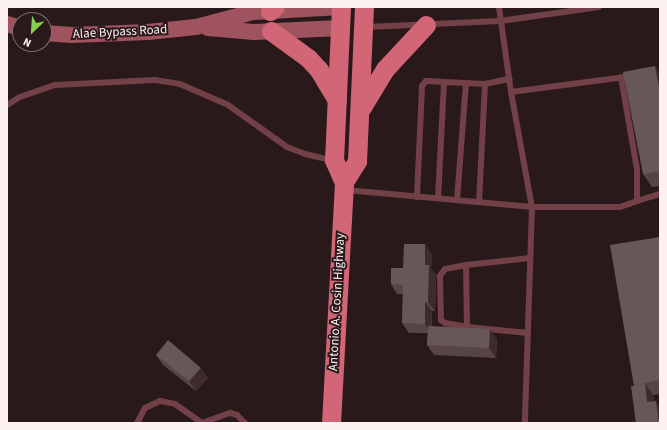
<!DOCTYPE html>
<style>
body{margin:0}
#map{position:relative;width:667px;height:430px;overflow:hidden;background:#2a191b;font-family:"Source Sans 3",sans-serif}
div>[style]{position:absolute}
.service>*{height:6px;margin:-3px;padding:0 3px;transform-origin:3px;border-radius:3px;background:#714147}
.secondary>*{height:16px;margin:-8px;padding:0 8px;transform-origin:8px;border-radius:8px;background:#9f535e}
.trunk>*{height:19px;margin:-9.5px;padding:0 9.5px;transform-origin:9.5px;border-radius:9.5px;background:#d26677}
.wall>*{inset:0;background:#574446}
.shaded-wall>*{inset:0;background:#3d2b2d}
.building>*{inset:0;background:#685758}
span{translate:-50% -50%;white-space:nowrap;text-align:center;line-height:1.15;-webkit-text-stroke:4px #2a191b;paint-order:stroke}
.street-label{font-size:13px;color:#fdf1f2}
.frame{position:absolute;inset:0;border:8px solid #fdf1f2;pointer-events:none}
.north{position:absolute;left:12px;top:12px;width:40px;height:40px;box-sizing:border-box;background:#2a191b;border:1px solid #7e6f71;border-radius:50%;rotate:205deg;font-size:11px;font-weight:700;line-height:16px;text-align:center;color:#fdf1f2}
.north::after{content:'';display:block;margin:auto;width:14px;height:18px;background:#85cf4d;clip-path:polygon(50% 0,100% 100%,50% 72%,0 100%)}
</style>
<div id="map">
<div class="service">
<div style="left:499px;top:7px;width:86px;rotate:82deg"></div>
<div style="left:511px;top:92px;width:117px;rotate:79.7deg"></div>
<div style="left:532px;top:207px;width:216px;rotate:91.9deg"></div>
<div style="left:366px;top:27px;width:134px;rotate:-2.6deg"></div>
<div style="left:500px;top:21px;width:100px;rotate:-8deg"></div>
<div style="left:485px;top:84px;width:25px;rotate:-12deg"></div>
<div style="left:511px;top:92px;width:115px;rotate:-7.5deg"></div>
<div style="left:7px;top:105px;width:15px;rotate:-32deg"></div>
<div style="left:20px;top:97px;width:37px;rotate:-19deg"></div>
<div style="left:55px;top:85px;width:100px;rotate:-2.9deg"></div>
<div style="left:155px;top:80px;width:25px;rotate:9deg"></div>
<div style="left:180px;top:84px;width:52px;rotate:23.6deg"></div>
<div style="left:228px;top:105px;width:72px;rotate:35.4deg"></div>
<div style="left:287px;top:147px;width:19px;rotate:21deg"></div>
<div style="left:305px;top:154px;width:28px;rotate:13deg"></div>
<div style="left:346px;top:190px;width:187px;rotate:5.2deg"></div>
<div style="left:532px;top:207px;width:88px"></div>
<div style="left:620px;top:207px;width:18px;rotate:-19deg"></div>
<div style="left:637px;top:201px;width:32px;rotate:-90deg"></div>
<div style="left:637px;top:169px;width:93px;rotate:-99.9deg"></div>
<div style="left:417px;top:197px;width:111px;rotate:-87.4deg"></div>
<div style="left:422px;top:86px;width:6px;rotate:-51deg"></div>
<div style="left:426px;top:81px;width:59px;rotate:2.9deg"></div>
<div style="left:485px;top:84px;width:118px;rotate:92.9deg"></div>
<div style="left:438px;top:198px;width:116px;rotate:-87deg"></div>
<div style="left:457px;top:200px;width:117px;rotate:-85.6deg"></div>
<div style="left:637px;top:201px;width:24px;rotate:-17deg"></div>
<div style="left:466px;top:265px;width:21px;rotate:169deg"></div>
<div style="left:445px;top:269px;width:9px;rotate:126deg"></div>
<div style="left:440px;top:276px;width:44px;rotate:88.7deg"></div>
<div style="left:441px;top:320px;width:5px;rotate:37deg"></div>
<div style="left:445px;top:323px;width:22px;rotate:10deg"></div>
<div style="left:528px;top:333px;width:61px;rotate:-174.4deg"></div>
<div style="left:467px;top:327px;width:62px;rotate:-90.9deg"></div>
<div style="left:466px;top:265px;width:64px;rotate:-6.2deg"></div>
<div style="left:137px;top:423px;width:17px;rotate:-62deg"></div>
<div style="left:145px;top:408px;width:17px;rotate:-25deg"></div>
<div style="left:160px;top:401px;width:15px;rotate:11deg"></div>
<div style="left:175px;top:404px;width:33px;rotate:35deg"></div>
<div style="left:202px;top:423px;width:30px;rotate:-20deg"></div>
<div style="left:230px;top:413px;width:7px;rotate:16deg"></div>
<div style="left:237px;top:415px;width:11px;rotate:45deg"></div>
</div>
<div class="secondary">
<div style="left:7px;top:24px;width:14px;rotate:17deg"></div>
<div style="left:208px;top:28px;width:46px;rotate:5deg"></div>
<div style="left:254px;top:32px;width:86px;rotate:-2.7deg"></div>
<div style="left:44px;top:33px;width:28px;rotate:4deg"></div>
<div style="left:72px;top:35px;width:76px;rotate:-2.3deg"></div>
<div style="left:148px;top:32px;width:48px;rotate:-5.9deg"></div>
<div style="left:196px;top:27px;width:59px;rotate:-14.7deg"></div>
<div style="left:253px;top:12px;width:88px;rotate:-3.3deg"></div>
</div>
<div class="trunk">
<div style="left:341px;top:7px;width:153px;rotate:92.6deg"></div>
<div style="left:334px;top:160px;width:24px;rotate:66deg"></div>
<div style="left:270px;top:11px;width:6px;rotate:-39deg"></div>
<div style="left:271px;top:31px;width:46px;rotate:36.1deg"></div>
<div style="left:308px;top:58px;width:16px;rotate:47deg"></div>
<div style="left:319px;top:70px;width:35px;rotate:59deg"></div>
<div style="left:362px;top:107px;width:44px;rotate:-58.8deg"></div>
<div style="left:385px;top:69px;width:60px;rotate:-47deg"></div>
<div style="left:331px;top:423px;width:241px;rotate:-86.9deg"></div>
<div style="left:344px;top:182px;width:25px;rotate:-58deg"></div>
<div style="left:357px;top:161px;width:154px;rotate:-87.4deg"></div>
</div>
<div class="wall">
<div style="clip-path:polygon(660px 73px,660px 186px,652px 187px,643px 174px)"></div>
<div style="clip-path:polygon(660px 237px,660px 394px,653px 395px,654px 401px,660px 423px,636px 423px,634px 386px)"></div>
<div style="clip-path:polygon(432px 254px,431px 269px,436px 275px,435px 311px,432px 311px,432px 326px,497px 339px,496px 358px,434px 355px,427px 345px,428px 333px,409px 333px,402px 323px,403px 294px,397px 294px,391px 284px,403px 268px)"></div>
<div style="clip-path:polygon(156px 355px,208px 378px,196px 391px,163px 365px)"></div>
</div>
<div class="shaded-wall">
<div style="clip-path:polygon(655px 66px,660px 73px,660px 92px)"></div>
<div style="clip-path:polygon(425px 244px,432px 254px,431px 269px,436px 275px,435px 311px,428px 302px,425px 265px)"></div>
<div style="clip-path:polygon(425px 302px,432px 311px,431px 333px,425px 324px)"></div>
<div style="clip-path:polygon(490px 329px,497px 339px,496px 358px,489px 348px)"></div>
<div style="clip-path:polygon(201px 368px,208px 378px,196px 391px,189px 381px)"></div>
<div style="clip-path:polygon(645px 383px,653px 395px,655px 414px,647px 402px)"></div>
<div style="clip-path:polygon(656px 401px,660px 407px,660px 423px,659px 423px)"></div>
</div>
<div class="building">
<div style="clip-path:polygon(655px 66px,660px 92px,660px 171px,643px 174px,623px 72px)"></div>
<div style="clip-path:polygon(659px 192px,660px 192px,660px 207px)"></div>
<div style="clip-path:polygon(660px 237px,660px 380px,645px 383px,647px 402px,656px 401px,659px 423px,643px 423px,643px 422px,636px 423px,631px 386px,634px 386px,610px 245px)"></div>
<div style="clip-path:polygon(404px 244px,425px 244px,425px 265px,429px 265px,428px 302px,425px 302px,425px 324px,402px 323px,403px 285px,391px 284px,391px 268px,403px 268px)"></div>
<div style="clip-path:polygon(428px 326px,490px 329px,489px 348px,427px 345px)"></div>
<div style="clip-path:polygon(168px 340px,201px 368px,189px 381px,156px 355px)"></div>
</div>
<div class="street-label">
<span style="left:120px;top:32px;rotate:-3deg">Alae Bypass Road</span>
<span style="left:337px;top:302px;rotate:-87deg">Antonio A. Cosin Highway</span>
</div>
<div class="frame"></div>
<div class="north">N</div>
</div>
